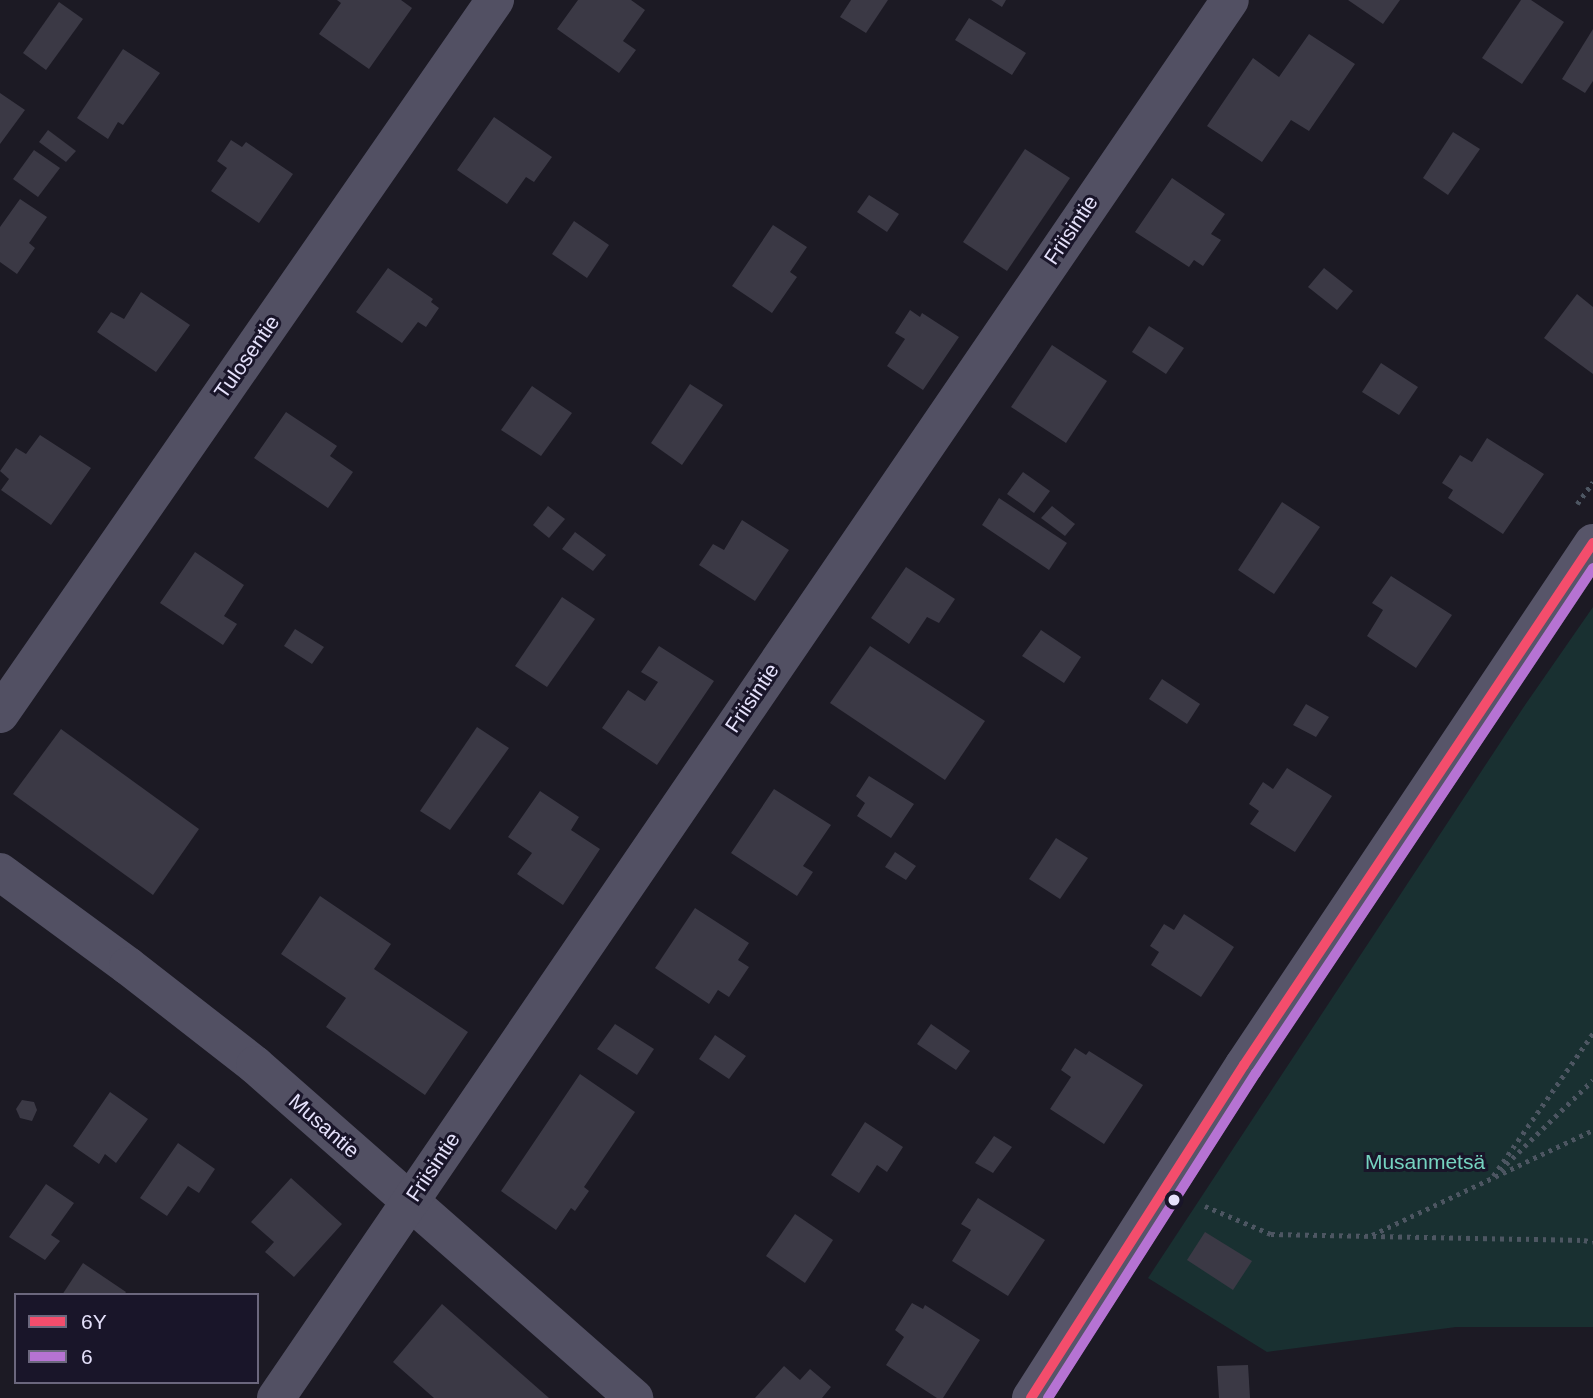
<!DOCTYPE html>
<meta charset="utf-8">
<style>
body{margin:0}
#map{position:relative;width:1593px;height:1398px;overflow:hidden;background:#1c1a24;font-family:Helvetica,sans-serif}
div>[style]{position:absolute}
.green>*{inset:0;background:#193031}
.building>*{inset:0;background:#3b3945}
.path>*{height:4.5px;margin-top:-2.25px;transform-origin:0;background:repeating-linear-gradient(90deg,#4d5662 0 3.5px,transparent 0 8.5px)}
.street>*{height:38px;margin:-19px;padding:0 19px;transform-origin:19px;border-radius:19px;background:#525063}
.secondary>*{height:38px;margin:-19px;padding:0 19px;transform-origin:19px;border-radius:19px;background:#575569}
.bus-1>*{height:10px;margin:-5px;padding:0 5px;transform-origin:5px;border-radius:5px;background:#f44d6c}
.bus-2>*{height:10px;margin:-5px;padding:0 5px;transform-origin:5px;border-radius:5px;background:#b673d3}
.dots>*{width:19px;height:19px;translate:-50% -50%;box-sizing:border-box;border:4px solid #191529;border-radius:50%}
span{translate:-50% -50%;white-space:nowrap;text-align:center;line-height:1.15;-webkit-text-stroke:6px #191529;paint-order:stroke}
.street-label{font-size:21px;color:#e5e1fb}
.park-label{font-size:21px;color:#75d3c0}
.legend{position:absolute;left:14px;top:1293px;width:245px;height:91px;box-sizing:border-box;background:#191529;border:2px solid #6b677d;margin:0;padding:9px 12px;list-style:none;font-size:21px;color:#e5e1fb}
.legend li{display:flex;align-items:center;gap:14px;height:35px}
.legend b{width:35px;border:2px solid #6b677d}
</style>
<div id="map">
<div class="green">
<div style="clip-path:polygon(1593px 607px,1593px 1327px,1456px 1327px,1267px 1352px,1148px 1278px,1523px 708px)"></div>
</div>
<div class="building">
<div style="clip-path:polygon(337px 0,401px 0,412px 8px,369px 69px,319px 34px,341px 3px)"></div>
<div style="clip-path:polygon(578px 0,631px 0,645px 10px,623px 41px,636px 50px,619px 73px,557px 29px)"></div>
<div style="clip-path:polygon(851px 0,888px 0,866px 33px,840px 17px)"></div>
<div style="clip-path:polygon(991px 0,1006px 0,1002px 7px)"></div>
<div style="clip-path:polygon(1348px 0,1400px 0,1383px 24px)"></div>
<div style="clip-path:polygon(1521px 0,1531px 0,1564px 22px,1522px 84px,1482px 58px)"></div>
<div style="clip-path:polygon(59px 2px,83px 19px,46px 70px,23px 53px)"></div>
<div style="clip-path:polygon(969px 18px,1026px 53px,1012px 75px,955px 40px)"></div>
<div style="clip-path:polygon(1593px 29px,1593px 81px,1585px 93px,1562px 79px)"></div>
<div style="clip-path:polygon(1309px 34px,1355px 64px,1309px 131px,1291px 120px,1262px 162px,1207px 126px,1253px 58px,1279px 77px)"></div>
<div style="clip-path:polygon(123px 49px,160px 73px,123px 125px,118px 122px,108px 139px,77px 118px)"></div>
<div style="clip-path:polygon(0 93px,25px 110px,0 144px)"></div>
<div style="clip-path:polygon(494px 117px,552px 157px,534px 182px,526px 177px,507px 204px,457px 170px)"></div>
<div style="clip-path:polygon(48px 130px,76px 151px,66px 162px,39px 142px)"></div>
<div style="clip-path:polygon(1453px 132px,1480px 149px,1448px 195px,1423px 178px)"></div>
<div style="clip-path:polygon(231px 140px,242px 147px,246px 142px,293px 174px,259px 223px,211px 191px,227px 168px,217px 161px)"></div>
<div style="clip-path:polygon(1025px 149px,1070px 178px,1007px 271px,963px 242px)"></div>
<div style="clip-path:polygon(34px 150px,60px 168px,38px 197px,13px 179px)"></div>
<div style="clip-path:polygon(1172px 178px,1225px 214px,1211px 234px,1221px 240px,1203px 266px,1194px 260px,1189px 267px,1135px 232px)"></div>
<div style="clip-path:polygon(869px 195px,899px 214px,887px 232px,857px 212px)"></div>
<div style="clip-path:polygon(20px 199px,47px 217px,29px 243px,35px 248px,17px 274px,0 262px,0 227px)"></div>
<div style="clip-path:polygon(574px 221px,609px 245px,587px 278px,552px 254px)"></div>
<div style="clip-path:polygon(773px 225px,807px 247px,790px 272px,797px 277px,772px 313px,732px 286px)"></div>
<div style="clip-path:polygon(388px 268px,433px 299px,431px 302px,439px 308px,426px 327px,418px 322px,402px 343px,356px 312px)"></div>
<div style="clip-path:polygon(1324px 268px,1353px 291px,1337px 310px,1308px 287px)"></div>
<div style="clip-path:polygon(141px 292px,190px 325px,156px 372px,97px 332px,111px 312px,124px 319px)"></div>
<div style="clip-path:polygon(1577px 294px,1593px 307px,1593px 374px,1544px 338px)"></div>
<div style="clip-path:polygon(910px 310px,920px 317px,922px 313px,959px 337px,923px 390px,887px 366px,905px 339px,895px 333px)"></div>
<div style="clip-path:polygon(1149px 326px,1184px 348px,1166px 374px,1132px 352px)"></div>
<div style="clip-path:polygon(1052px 345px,1107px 381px,1066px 443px,1011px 407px)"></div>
<div style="clip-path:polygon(1381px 363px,1418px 387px,1399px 415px,1362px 392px)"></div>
<div style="clip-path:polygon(690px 384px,723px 405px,682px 465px,651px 443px)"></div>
<div style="clip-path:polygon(532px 386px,572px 413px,541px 456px,501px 430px)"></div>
<div style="clip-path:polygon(286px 412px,337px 446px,330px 456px,353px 472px,328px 508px,254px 458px)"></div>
<div style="clip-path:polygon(40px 435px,91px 468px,51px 525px,1px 490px,9px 479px,0 471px,16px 448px,26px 454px)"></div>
<div style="clip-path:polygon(1487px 438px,1544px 474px,1503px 534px,1448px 498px,1453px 490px,1442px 483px,1460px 455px,1472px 462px)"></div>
<div style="clip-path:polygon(1023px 472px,1050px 491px,1034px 513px,1007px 494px)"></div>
<div style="clip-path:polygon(999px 498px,1067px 543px,1049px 570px,982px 525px)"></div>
<div style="clip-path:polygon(1282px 502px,1320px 527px,1274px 594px,1238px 570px)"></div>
<div style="clip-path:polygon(548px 506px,565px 519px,549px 538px,533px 525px)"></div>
<div style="clip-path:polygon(1052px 506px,1075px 524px,1065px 536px,1041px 518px)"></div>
<div style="clip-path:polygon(742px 520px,789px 550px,755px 601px,699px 565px,713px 544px,724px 550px)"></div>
<div style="clip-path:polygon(575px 532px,606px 555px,593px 571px,562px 549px)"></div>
<div style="clip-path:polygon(195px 552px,244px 585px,224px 616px,237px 624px,223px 645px,160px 603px)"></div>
<div style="clip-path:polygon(906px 567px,955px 599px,939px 623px,927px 617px,909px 644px,871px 618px)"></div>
<div style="clip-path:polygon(1391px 576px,1452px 615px,1416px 668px,1367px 636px,1383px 610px,1372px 603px)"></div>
<div style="clip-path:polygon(562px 597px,595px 619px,547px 687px,515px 666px)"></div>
<div style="clip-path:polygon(295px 629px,324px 647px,312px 664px,284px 646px)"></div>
<div style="clip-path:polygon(1041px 630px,1081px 657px,1064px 683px,1022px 656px)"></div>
<div style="clip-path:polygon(659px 646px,714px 681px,657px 765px,602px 728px,628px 690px,645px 701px,658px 682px,641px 672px)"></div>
<div style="clip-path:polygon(870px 646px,985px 721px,945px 780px,830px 703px)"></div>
<div style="clip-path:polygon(1162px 679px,1200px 704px,1187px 724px,1149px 699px)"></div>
<div style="clip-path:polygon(1306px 704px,1329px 717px,1316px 737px,1293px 725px)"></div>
<div style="clip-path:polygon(477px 727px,509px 748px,450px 830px,420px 811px)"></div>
<div style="clip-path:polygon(61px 729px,199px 829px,153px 895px,13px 794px)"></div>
<div style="clip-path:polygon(1287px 768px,1332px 796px,1295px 852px,1250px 824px,1259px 811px,1249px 804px,1263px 782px,1273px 789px)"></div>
<div style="clip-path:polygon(869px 776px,914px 804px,891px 838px,857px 816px,865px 803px,856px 796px)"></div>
<div style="clip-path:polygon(774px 789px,831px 825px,803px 866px,813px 872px,797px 896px,731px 853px)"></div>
<div style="clip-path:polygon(540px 791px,579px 817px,571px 830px,600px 849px,563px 905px,517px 874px,532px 853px,508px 837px)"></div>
<div style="clip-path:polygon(1056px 838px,1088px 858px,1060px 899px,1029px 879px)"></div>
<div style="clip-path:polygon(895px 852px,916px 866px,906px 880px,885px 867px)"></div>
<div style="clip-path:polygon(320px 896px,391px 944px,374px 969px,468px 1032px,425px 1095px,326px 1027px,346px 998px,281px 954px)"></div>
<div style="clip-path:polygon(695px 908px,749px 943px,738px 960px,749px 967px,729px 997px,718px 990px,709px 1004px,655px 968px)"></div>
<div style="clip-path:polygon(1184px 914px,1234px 947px,1201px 997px,1151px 965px,1159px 952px,1150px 946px,1164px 924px,1174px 930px)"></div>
<div style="clip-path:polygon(615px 1024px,654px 1049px,637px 1075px,597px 1049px)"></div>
<div style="clip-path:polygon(931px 1024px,970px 1051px,956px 1070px,917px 1044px)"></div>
<div style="clip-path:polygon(715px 1035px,746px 1056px,729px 1079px,699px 1059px)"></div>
<div style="clip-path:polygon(1075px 1048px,1086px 1055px,1089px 1051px,1143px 1085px,1104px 1144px,1050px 1109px,1071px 1077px,1061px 1070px)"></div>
<div style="clip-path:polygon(580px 1074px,635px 1112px,584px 1187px,589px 1191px,575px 1211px,571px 1208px,556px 1230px,501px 1191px)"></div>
<div style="clip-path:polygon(110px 1092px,148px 1119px,116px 1163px,105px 1154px,99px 1164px,73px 1146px)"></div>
<div style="clip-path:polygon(22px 1100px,34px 1102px,37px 1110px,32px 1121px,20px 1118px,16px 1109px)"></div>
<div style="clip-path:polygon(865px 1122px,903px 1147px,887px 1172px,877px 1165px,859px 1193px,831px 1175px)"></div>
<div style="clip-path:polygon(994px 1136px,1012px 1147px,993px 1173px,975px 1163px)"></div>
<div style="clip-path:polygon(178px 1143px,215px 1169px,199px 1193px,188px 1186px,167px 1216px,140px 1198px)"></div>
<div style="clip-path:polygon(291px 1178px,342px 1224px,294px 1277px,265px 1252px,274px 1242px,251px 1222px)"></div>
<div style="clip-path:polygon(46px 1184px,74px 1203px,51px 1235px,60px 1241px,45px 1260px,9px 1237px)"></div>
<div style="clip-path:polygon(978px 1198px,1045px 1240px,1008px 1296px,952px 1261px,971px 1230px,961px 1224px)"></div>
<div style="clip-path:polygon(795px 1214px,833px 1240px,805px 1283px,766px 1256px)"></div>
<div style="clip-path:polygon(1205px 1232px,1252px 1261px,1233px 1290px,1187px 1260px)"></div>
<div style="clip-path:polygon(83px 1263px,126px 1292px,124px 1295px,62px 1295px)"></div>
<div style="clip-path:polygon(912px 1303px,923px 1309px,925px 1305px,980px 1340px,943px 1398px,937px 1398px,886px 1365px,904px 1337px,895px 1330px)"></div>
<div style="clip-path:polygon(442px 1304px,549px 1398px,434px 1398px,393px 1362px)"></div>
<div style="clip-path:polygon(1248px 1365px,1250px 1398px,1219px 1398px,1217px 1366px)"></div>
<div style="clip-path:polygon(784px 1366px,800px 1380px,810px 1369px,831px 1387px,822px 1398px,755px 1398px)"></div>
</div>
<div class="path">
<div style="left:1577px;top:504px;width:27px;rotate:-54deg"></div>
<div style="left:1500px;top:1170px;width:129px;rotate:-44.1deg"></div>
<div style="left:1493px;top:1176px;width:174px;rotate:-55deg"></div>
<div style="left:1205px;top:1206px;width:72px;rotate:23deg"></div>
<div style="left:1271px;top:1234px;width:313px;rotate:1.1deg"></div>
<div style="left:1584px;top:1240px;width:9px;rotate:13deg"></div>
<div style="left:1372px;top:1235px;width:245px;rotate:-25.4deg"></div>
</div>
<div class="street">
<div style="left:0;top:714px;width:869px;rotate:-55.27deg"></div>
<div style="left:0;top:872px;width:159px;rotate:36.3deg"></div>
<div style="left:128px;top:966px;width:161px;rotate:37.9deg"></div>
<div style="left:255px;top:1065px;width:505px;rotate:41.3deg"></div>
<div style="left:276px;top:1398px;width:1692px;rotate:-55.69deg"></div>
</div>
<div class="secondary">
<div style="left:1031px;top:1398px;width:395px;rotate:-57.4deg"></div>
<div style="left:1244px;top:1065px;width:628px;rotate:-56.23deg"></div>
</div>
<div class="bus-1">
<div style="left:1031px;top:1398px;width:395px;rotate:-57.4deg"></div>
<div style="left:1244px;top:1065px;width:628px;rotate:-56.23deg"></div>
</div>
<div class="bus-2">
<div style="left:1048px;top:1398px;width:386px;rotate:-57.4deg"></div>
<div style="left:1256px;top:1073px;width:607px;rotate:-56.28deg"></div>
</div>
<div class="dots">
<div style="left:1174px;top:1200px;background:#e5e1fb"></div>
</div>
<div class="street-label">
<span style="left:1071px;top:230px;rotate:-56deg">Friisintie</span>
<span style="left:247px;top:357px;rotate:-55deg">Tulosentie</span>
<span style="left:752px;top:698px;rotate:-56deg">Friisintie</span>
<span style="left:324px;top:1126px;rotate:41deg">Musantie</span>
<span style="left:433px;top:1167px;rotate:-56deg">Friisintie</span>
</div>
<div class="park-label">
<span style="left:1425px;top:1162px">Musanmetsä</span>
</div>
<ul class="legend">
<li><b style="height:9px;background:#f44d6c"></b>6Y</li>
<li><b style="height:9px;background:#b673d3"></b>6</li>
</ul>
</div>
